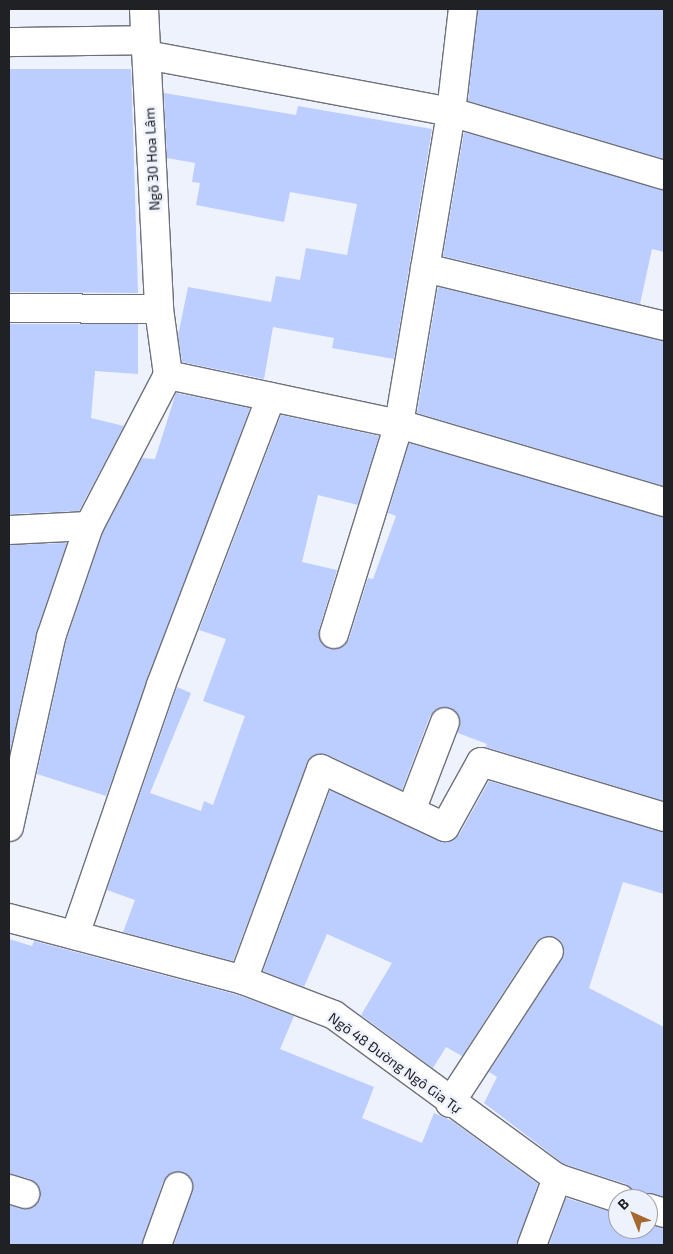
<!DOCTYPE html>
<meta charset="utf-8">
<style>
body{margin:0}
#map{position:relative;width:673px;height:1254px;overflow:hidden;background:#eef2fc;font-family:"Exo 2",sans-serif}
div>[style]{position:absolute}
.building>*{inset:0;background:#bccdff}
.roads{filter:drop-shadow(1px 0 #6e717a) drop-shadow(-1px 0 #6e717a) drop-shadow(0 1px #6e717a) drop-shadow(0 -1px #6e717a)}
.minor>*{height:28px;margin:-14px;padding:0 14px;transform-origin:14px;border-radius:14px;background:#fff}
span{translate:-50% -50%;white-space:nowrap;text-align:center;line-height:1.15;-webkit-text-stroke:5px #eef2fc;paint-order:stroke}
.street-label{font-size:14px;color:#202125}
.frame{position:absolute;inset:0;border:10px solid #202125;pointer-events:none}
.north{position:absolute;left:608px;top:1189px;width:50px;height:50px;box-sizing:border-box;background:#eef2fc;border:1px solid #9c9ea6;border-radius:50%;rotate:316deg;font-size:14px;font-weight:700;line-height:20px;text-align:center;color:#202125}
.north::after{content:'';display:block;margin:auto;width:18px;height:22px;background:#a7682f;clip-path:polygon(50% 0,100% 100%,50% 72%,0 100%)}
</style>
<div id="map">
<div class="building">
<div style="clip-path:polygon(478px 9px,664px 9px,664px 159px,468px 101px)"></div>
<div style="clip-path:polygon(9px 69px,131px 69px,138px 293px,9px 292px)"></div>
<div style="clip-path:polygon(164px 93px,296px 115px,298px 106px,432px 129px,394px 359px,332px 348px,334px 338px,273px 327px,264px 379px,182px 362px,178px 336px,188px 287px,271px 302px,276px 276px,300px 280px,306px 248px,347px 255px,357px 204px,290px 192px,284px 222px,196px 205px,200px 183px,192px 182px,195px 163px,167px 158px)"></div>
<div style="clip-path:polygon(464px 132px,664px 190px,664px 252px,652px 249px,640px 304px,443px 256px)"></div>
<div style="clip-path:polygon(438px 287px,664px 341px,664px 486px,417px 413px)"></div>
<div style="clip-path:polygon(9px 324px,138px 324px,138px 374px,95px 371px,91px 418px,124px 426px,79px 511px,9px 514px)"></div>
<div style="clip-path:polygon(176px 393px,250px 408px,106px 796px,37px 774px,66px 641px,103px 532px,142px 458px,155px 459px)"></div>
<div style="clip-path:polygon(281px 415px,379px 436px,358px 505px,318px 495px,302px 562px,337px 570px,319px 630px,322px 644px,330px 649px,344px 646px,349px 639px,368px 578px,373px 579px,396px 516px,388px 513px,409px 443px,664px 517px,664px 801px,486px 747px,487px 744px,458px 733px,457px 713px,442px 707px,430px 716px,402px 790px,328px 755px,311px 757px,233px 961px,123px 932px,135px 900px,107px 890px,177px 687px,191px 693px,150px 793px,201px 811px,204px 801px,213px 805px,245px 716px,203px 701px,226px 639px,199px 630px)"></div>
<div style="clip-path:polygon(67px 543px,36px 634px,9px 756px,9px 545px)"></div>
<div style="clip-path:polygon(489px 781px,664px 832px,664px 894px,623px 882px,589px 988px,664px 1027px,664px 1197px,645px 1193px,636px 1198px,626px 1184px,564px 1164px,484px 1103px,497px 1077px,489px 1072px,562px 959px,563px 944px,557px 938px,542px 937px,536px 942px,462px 1056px,446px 1047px,433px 1068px,361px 1015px,392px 963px,327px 934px,304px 987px,263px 971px,330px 790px,446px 843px,459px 835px)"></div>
<div style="clip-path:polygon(9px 939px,32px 946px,34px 941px,238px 995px,294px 1016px,280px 1049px,374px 1087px,362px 1118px,422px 1143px,434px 1113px,452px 1121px,538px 1184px,517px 1245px,174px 1245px,193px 1185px,190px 1177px,176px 1172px,163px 1182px,142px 1245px,9px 1245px,9px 1205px,29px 1209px,40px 1199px,40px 1191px,30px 1179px,9px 1174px)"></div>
<div style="clip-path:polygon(566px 1198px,618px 1214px,618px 1229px,648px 1229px,648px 1224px,664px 1228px,664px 1245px,549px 1245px)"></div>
</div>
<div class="roads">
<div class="minor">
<div style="left:144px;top:9px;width:300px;rotate:87.1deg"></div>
<div style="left:159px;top:309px;width:67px;rotate:82.2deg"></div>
<div style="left:168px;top:375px;width:236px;rotate:12deg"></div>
<div style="left:399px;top:424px;width:276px;rotate:16.4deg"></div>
<div style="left:9px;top:42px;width:136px;rotate:-0.8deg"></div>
<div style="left:147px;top:55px;width:309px;rotate:10.6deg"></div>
<div style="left:451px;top:112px;width:222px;rotate:16.5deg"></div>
<div style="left:425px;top:268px;width:246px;rotate:13.6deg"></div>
<div style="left:9px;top:308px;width:150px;rotate:0.4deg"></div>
<div style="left:9px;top:530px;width:80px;rotate:-2.9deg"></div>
<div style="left:334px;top:634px;width:220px;rotate:-72.8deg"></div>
<div style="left:399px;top:424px;width:316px;rotate:-80.5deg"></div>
<div style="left:451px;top:112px;width:104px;rotate:-83.4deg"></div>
<div style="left:411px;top:811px;width:95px;rotate:-69.1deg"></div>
<div style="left:9px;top:827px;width:195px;rotate:-77.5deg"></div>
<div style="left:51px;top:637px;width:117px;rotate:-71.1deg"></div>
<div style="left:89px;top:526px;width:170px;rotate:-62.4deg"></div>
<div style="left:9px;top:918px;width:242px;rotate:14.8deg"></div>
<div style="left:243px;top:980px;width:97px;rotate:21deg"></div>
<div style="left:334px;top:1015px;width:276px;rotate:36.2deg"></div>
<div style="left:557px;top:1178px;width:67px;rotate:18.2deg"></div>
<div style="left:75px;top:935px;width:264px;rotate:-71deg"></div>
<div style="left:161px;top:685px;width:308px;rotate:-69.1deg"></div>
<div style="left:243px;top:980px;width:225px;rotate:-69.7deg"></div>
<div style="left:321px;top:769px;width:137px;rotate:25.1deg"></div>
<div style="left:445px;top:827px;width:74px;rotate:-61deg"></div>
<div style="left:481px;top:762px;width:191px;rotate:16.7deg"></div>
<div style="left:450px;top:1103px;width:181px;rotate:-56.9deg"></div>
<div style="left:9px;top:1189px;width:17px;rotate:17deg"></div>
<div style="left:648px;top:1208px;width:17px;rotate:17deg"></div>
<div style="left:157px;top:1245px;width:62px;rotate:-70.1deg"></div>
<div style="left:532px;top:1245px;width:72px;rotate:-69.5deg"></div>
</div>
</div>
<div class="street-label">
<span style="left:152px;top:159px;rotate:-93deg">Ngõ 30 Hoa Lâm</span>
<span style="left:395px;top:1063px;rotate:36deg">Ngõ 48 Đường Ngô Gia Tự</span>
</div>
<div class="frame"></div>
<div class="north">B</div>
</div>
